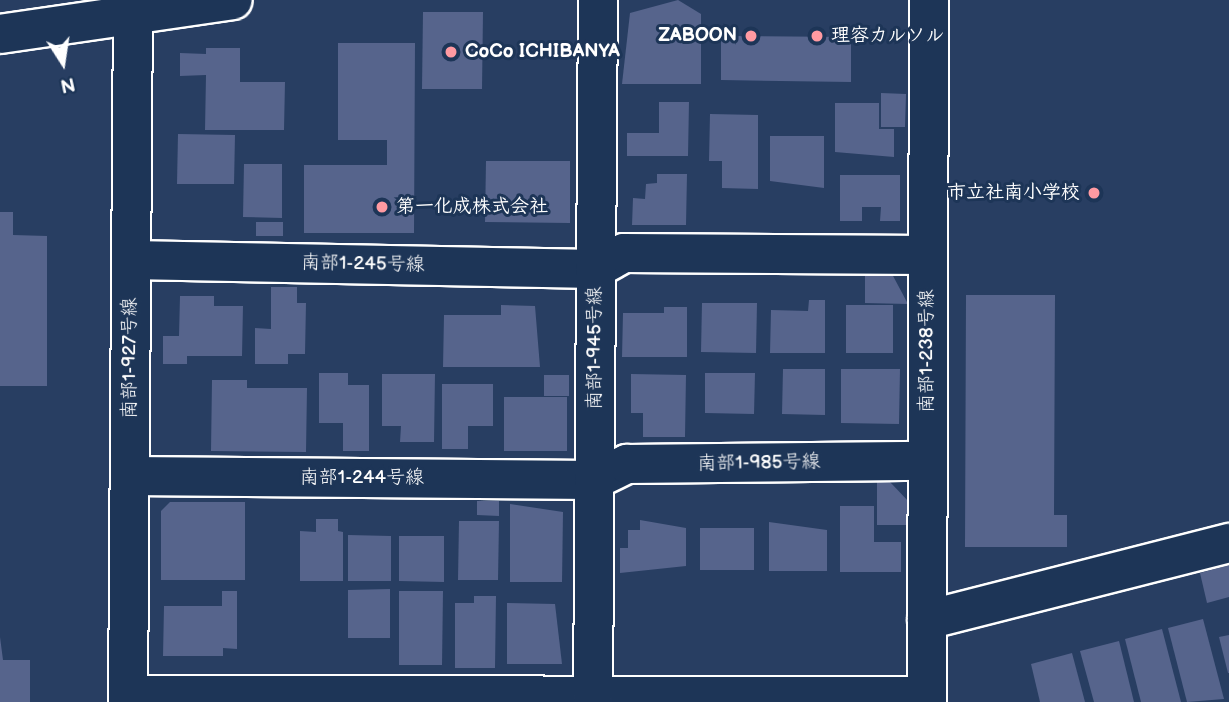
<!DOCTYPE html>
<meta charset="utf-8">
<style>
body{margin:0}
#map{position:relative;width:1229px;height:702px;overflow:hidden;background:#283e62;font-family:"Balsamiq Sans","Klee One",sans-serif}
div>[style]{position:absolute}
.building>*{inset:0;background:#56648c}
.roads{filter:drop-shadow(2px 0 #fff) drop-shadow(-2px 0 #fff) drop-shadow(0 2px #fff) drop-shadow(0 -2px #fff)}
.minor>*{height:38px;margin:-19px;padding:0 19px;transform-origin:19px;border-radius:19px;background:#1d3557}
.dots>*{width:19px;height:19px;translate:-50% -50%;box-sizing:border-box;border:4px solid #1d3557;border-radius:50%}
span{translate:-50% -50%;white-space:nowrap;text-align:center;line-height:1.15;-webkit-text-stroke:6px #1d3557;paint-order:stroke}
.poi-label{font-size:19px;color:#fff;font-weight:700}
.right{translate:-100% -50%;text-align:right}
.left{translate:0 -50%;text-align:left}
.street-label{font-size:19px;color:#fff}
.north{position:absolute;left:28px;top:28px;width:70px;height:70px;-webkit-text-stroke:5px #1d3557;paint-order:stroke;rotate:168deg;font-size:19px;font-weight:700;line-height:28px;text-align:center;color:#fff}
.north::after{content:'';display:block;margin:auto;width:24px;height:32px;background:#fff;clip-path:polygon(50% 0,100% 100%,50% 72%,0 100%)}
</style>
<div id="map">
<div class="building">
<div style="clip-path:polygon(678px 0,701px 14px,701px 84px,622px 84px,630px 13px)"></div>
<div style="clip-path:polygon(423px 12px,483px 12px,482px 89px,422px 89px)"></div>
<div style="clip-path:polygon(721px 36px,851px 37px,851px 82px,721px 80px)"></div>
<div style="clip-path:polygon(338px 43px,415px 43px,414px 233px,304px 233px,304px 165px,387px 165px,387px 140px,338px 140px)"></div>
<div style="clip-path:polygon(206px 48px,240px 48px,240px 82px,285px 82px,284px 130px,205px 130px,206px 75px,180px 76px,180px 53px,206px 54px)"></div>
<div style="clip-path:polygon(881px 93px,906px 94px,905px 127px,881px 127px)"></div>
<div style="clip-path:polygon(659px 102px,689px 102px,688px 156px,627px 156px,627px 133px,659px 133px)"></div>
<div style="clip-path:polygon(835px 103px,879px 103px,879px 129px,894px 129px,894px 157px,835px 152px)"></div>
<div style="clip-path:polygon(710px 114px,758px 115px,758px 189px,722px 188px,722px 161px,709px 161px)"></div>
<div style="clip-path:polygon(178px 134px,235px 135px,234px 184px,177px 184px)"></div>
<div style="clip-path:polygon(770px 136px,824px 136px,824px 188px,770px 181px)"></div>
<div style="clip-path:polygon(486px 161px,570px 161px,570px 223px,485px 222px)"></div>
<div style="clip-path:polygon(244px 164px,282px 164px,282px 218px,243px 217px)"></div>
<div style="clip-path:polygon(657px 174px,687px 174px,686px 225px,632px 225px,633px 198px,645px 199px,646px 184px,657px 183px)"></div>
<div style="clip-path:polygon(840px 175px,900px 175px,900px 221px,880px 221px,881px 207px,862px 207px,862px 221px,840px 221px)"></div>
<div style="clip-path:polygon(0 212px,13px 212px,13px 235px,47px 236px,47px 386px,0 386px)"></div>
<div style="clip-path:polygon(256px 222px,283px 222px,283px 236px,256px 236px)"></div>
<div style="clip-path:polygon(865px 273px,892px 274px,908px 304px,865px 303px)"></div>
<div style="clip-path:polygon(271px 287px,297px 287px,297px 303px,306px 303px,305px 354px,288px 354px,288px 364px,255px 364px,255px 328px,271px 329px)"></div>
<div style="clip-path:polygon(966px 295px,1055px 295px,1054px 515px,1067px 515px,1067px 547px,965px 547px)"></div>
<div style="clip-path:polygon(180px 296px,214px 296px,214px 306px,243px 306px,242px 356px,187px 356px,187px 364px,163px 364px,163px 336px,179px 336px)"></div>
<div style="clip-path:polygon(809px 300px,825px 300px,825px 353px,770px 353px,771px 310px,808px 311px)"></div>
<div style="clip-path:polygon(702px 303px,757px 303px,756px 353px,701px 352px)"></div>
<div style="clip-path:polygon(501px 305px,535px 306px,540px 367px,443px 367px,444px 315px,501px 315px)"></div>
<div style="clip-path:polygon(846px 305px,893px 305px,893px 353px,846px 353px)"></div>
<div style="clip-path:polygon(664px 307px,687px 307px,687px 357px,622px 357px,623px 313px,664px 313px)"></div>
<div style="clip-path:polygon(783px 369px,825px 369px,825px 415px,782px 414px)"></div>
<div style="clip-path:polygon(841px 369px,900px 369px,899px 424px,841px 423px)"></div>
<div style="clip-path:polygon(319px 373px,348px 373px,348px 385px,369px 385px,369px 451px,343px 451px,343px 423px,319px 423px)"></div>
<div style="clip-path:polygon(705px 373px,755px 373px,754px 414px,705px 413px)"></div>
<div style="clip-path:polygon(382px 374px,435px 374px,434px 442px,400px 442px,401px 426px,382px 426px)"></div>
<div style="clip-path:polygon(631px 374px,686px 375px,685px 437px,643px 437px,643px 413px,631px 413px)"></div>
<div style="clip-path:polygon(544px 375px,569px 375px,569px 396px,544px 396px)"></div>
<div style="clip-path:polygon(212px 380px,247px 380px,247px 388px,307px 388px,306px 452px,211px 451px)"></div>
<div style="clip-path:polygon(442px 384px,493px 384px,493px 426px,468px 426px,468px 449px,442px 449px)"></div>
<div style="clip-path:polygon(504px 397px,567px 397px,567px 451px,504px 451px)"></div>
<div style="clip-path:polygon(877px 482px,890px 482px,910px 503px,910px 525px,877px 525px)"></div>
<div style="clip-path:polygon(477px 501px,499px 501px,499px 516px,477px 515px)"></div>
<div style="clip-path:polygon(170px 502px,245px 502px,245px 580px,161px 580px,161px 511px)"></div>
<div style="clip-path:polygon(510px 504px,563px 512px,562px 582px,510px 582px)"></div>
<div style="clip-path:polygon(840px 506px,874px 506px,874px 542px,901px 542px,901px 572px,840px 572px)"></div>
<div style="clip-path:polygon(316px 519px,338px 519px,338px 531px,343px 532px,343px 581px,300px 581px,300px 531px,316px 532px)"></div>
<div style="clip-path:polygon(640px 520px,686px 528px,686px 566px,620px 573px,620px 548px,628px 548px,628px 530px,640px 530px)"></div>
<div style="clip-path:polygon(459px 521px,499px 521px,498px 580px,458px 580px)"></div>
<div style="clip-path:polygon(769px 522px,827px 530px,827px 571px,769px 571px)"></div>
<div style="clip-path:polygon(700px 528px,754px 528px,754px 570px,700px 570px)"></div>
<div style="clip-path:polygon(348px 535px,391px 536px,391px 581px,348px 581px)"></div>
<div style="clip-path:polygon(399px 536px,444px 536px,444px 582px,399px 581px)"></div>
<div style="clip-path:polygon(1229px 565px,1229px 597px,1207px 603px,1200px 573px)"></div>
<div style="clip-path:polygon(390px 589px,390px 638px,348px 638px,348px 590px)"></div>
<div style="clip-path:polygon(222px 591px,237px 591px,237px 649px,223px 648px,223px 656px,163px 656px,164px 606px,222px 606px)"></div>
<div style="clip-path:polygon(399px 591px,443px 591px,442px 665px,399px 665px)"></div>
<div style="clip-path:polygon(474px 596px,496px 596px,495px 668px,455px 668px,455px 603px,474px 603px)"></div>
<div style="clip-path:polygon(507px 603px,555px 604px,562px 664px,507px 664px)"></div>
<div style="clip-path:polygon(1203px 619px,1224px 699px,1187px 702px,1168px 628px)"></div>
<div style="clip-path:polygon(1162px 629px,1181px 702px,1141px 702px,1125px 639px)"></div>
<div style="clip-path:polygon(1229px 635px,1229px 673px,1228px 673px,1219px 637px)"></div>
<div style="clip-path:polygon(0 637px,3px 660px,30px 660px,30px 702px,0 702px)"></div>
<div style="clip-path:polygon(1119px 641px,1134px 702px,1094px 702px,1080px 651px)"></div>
<div style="clip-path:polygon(1072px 653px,1085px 702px,1040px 702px,1031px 664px)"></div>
</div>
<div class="roads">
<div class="minor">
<div style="left:0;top:34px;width:235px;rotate:-8.3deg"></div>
<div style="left:131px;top:260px;width:464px;rotate:1.1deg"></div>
<div style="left:595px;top:269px;width:33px;rotate:-29deg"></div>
<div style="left:624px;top:253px;width:303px;rotate:0.4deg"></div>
<div style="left:130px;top:476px;width:464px;rotate:0.5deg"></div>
<div style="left:594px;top:480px;width:37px;rotate:-26deg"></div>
<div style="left:627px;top:464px;width:300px;rotate:-0.6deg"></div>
<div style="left:927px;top:620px;width:312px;rotate:-14.3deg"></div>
<div style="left:128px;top:695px;width:799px;rotate:0.07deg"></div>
<div style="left:593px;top:696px;width:696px;rotate:-89.59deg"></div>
<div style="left:128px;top:702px;width:702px;rotate:-89.59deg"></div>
<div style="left:927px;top:702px;width:702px;rotate:-89.84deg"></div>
</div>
</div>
<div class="dots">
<div style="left:751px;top:36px;background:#ff9aa2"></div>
<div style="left:817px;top:36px;background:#ff9aa2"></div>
<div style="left:451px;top:52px;background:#ff9aa2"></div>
<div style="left:1094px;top:193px;background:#ff9aa2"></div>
<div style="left:382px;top:207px;background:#ff9aa2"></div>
</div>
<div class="poi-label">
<span class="right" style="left:737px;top:36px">ZABOON</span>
<span class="left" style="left:831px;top:36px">理容カルソル</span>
<span class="left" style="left:465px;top:52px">CoCo ICHIBANYA</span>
<span class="right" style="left:1080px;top:193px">市立社南小学校</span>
<span class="left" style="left:396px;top:207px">第一化成株式会社</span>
</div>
<div class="street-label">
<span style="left:363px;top:264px;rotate:1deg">南部1-245号線</span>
<span style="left:595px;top:348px;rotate:-90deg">南部1-945号線</span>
<span style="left:927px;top:351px;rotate:-90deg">南部1-238号線</span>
<span style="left:130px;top:358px;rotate:-90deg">南部1-927号線</span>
<span style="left:759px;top:463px;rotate:-1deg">南部1-985号線</span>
<span style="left:362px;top:478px">南部1-244号線</span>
</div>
<div class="north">N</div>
</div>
